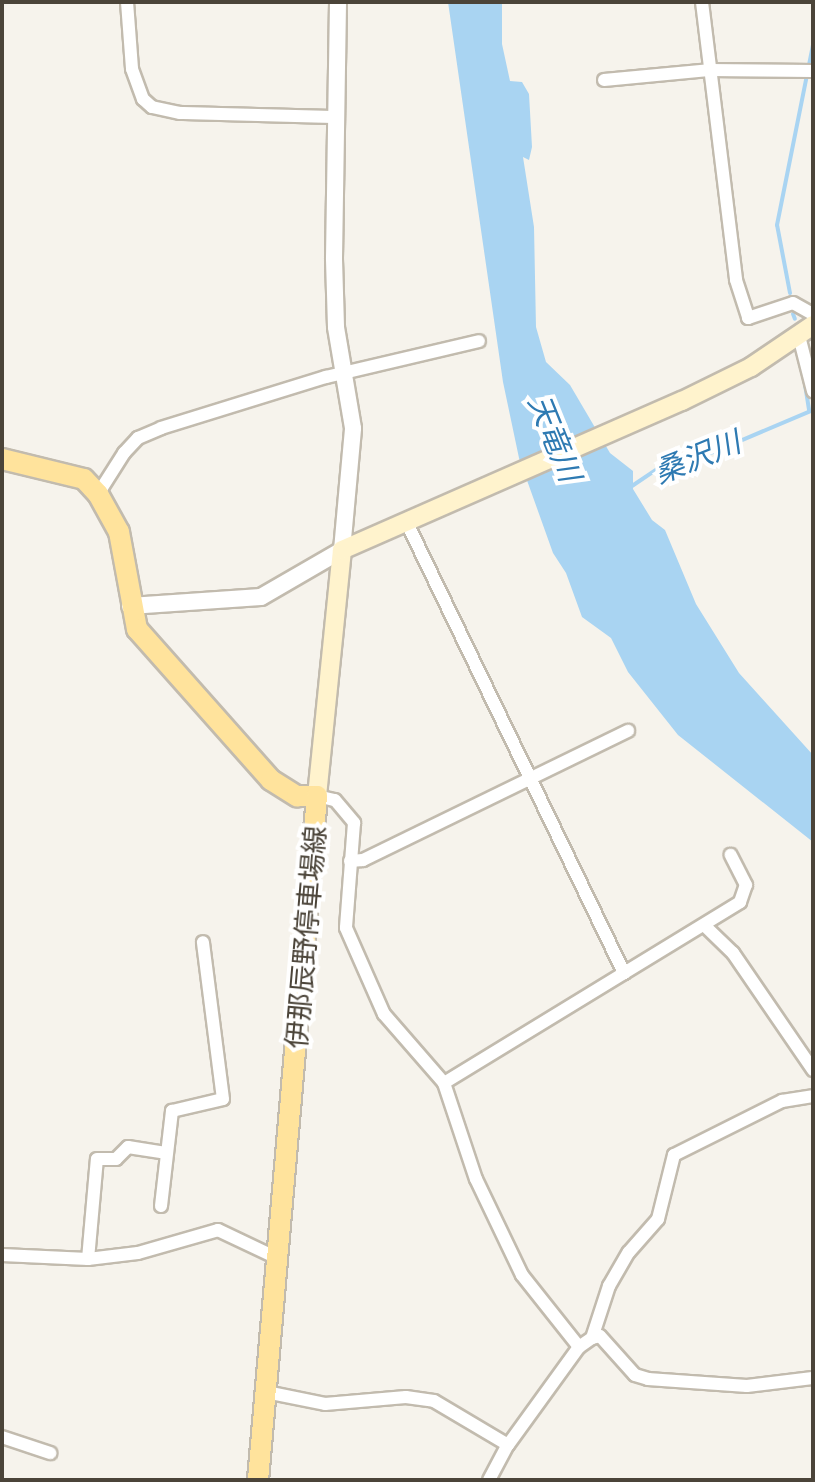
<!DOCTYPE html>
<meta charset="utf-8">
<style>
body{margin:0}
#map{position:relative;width:815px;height:1482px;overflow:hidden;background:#f6f3ec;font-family:Mulish,"Noto Sans JP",sans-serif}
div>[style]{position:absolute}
.water>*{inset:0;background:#a9d4f2}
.stream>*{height:4px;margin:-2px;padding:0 2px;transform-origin:2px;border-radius:2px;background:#a9d4f2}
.roads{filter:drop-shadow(2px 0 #c2bbae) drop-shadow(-2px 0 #c2bbae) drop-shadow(0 2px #c2bbae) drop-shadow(0 -2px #c2bbae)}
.minor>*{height:12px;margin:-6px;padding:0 6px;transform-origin:6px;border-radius:6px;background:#fff}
.tertiary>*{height:16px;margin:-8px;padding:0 8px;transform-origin:8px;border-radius:8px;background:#fff}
.secondary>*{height:18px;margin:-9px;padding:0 9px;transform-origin:9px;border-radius:9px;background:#fff3cd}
.primary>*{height:20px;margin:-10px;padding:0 10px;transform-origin:10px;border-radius:10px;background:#ffe39c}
span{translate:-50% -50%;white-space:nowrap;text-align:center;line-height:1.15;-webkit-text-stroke:8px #fff;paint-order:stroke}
.street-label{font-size:28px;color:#4b4439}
.water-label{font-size:30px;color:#2e7ab2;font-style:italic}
.frame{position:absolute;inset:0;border:4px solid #4b4439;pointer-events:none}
</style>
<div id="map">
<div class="water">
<div style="clip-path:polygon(448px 2px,502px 2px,502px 44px,510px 81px,522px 82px,529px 94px,532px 147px,529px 160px,523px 157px,534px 227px,536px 327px,546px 362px,570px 385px,610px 453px,633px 471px,633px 489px,652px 520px,665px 530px,696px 604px,739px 673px,813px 755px,813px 842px,678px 735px,628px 672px,611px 638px,582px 617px,566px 573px,553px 553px,519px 458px,503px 382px)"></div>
</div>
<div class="stream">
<div style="left:790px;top:293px;width:69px;rotate:-100.8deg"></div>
<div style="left:777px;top:225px;width:184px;rotate:-78.7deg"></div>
<div style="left:793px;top:314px;width:5px;rotate:68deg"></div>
<div style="left:804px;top:378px;width:33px;rotate:81deg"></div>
<div style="left:632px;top:486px;width:36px;rotate:-34deg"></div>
<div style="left:662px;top:466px;width:54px;rotate:-15.1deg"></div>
<div style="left:714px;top:452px;width:108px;rotate:-23deg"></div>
</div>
<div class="roads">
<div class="minor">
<div style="left:127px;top:2px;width:67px;rotate:85.7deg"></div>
<div style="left:132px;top:69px;width:32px;rotate:70deg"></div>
<div style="left:143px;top:99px;width:12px;rotate:42deg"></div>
<div style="left:152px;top:107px;width:29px;rotate:12deg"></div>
<div style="left:180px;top:113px;width:156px;rotate:1.5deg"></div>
<div style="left:702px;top:2px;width:280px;rotate:83deg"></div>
<div style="left:736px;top:280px;width:40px;rotate:72deg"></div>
<div style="left:748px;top:318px;width:47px;rotate:-18.4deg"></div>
<div style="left:793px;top:303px;width:23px;rotate:29deg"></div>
<div style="left:604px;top:80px;width:105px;rotate:-5.4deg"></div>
<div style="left:709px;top:70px;width:104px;rotate:0.6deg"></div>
<div style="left:799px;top:336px;width:57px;rotate:75.7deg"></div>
<div style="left:98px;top:494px;width:49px;rotate:-57.6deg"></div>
<div style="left:124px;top:453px;width:21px;rotate:-47deg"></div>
<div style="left:138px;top:438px;width:25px;rotate:-23deg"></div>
<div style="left:161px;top:428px;width:173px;rotate:-17.2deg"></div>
<div style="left:326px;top:377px;width:157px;rotate:-13.2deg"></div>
<div style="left:406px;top:521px;width:502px;rotate:64.25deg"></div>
<div style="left:317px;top:796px;width:18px;rotate:13deg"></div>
<div style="left:335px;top:800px;width:30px;rotate:50deg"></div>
<div style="left:354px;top:823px;width:105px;rotate:94.4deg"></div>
<div style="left:346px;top:928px;width:94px;rotate:66.2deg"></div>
<div style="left:384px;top:1014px;width:91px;rotate:49deg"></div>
<div style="left:444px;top:1083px;width:101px;rotate:71.6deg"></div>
<div style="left:476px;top:1179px;width:106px;rotate:64.4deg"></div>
<div style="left:522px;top:1275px;width:92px;rotate:51.6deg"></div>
<div style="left:350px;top:861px;width:13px;rotate:-4deg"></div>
<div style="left:363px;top:860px;width:295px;rotate:-26deg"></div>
<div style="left:705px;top:926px;width:39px;rotate:44deg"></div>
<div style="left:733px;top:953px;width:142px;rotate:55.6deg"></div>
<div style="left:444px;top:1083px;width:347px;rotate:-31.4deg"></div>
<div style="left:740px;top:902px;width:18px;rotate:-71deg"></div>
<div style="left:746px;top:885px;width:34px;rotate:-117deg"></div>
<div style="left:161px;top:1206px;width:96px;rotate:-83.4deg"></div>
<div style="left:172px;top:1111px;width:52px;rotate:-13.2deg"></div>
<div style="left:223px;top:1099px;width:158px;rotate:-97.3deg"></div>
<div style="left:2px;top:1255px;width:86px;rotate:2.7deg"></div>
<div style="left:88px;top:1259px;width:50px;rotate:-6.8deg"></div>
<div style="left:138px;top:1253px;width:83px;rotate:-16deg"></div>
<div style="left:218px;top:1230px;width:68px;rotate:25.4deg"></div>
<div style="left:88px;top:1259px;width:100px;rotate:-84.9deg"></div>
<div style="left:97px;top:1159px;width:19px"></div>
<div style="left:116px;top:1159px;width:17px;rotate:-45deg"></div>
<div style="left:128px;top:1147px;width:38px;rotate:9deg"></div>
<div style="left:592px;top:1338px;width:55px;rotate:-71.9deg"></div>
<div style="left:609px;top:1286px;width:39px;rotate:-60deg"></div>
<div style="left:629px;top:1252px;width:44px;rotate:-48.7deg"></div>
<div style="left:658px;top:1219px;width:66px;rotate:-76deg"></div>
<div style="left:674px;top:1155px;width:121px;rotate:-26.6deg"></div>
<div style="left:782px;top:1101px;width:31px;rotate:-9deg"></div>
<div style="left:266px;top:1392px;width:60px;rotate:11.5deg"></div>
<div style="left:325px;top:1404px;width:81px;rotate:-4.9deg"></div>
<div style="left:406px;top:1397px;width:28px;rotate:8deg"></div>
<div style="left:434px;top:1401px;width:86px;rotate:30.7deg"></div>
<div style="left:2px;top:1437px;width:51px;rotate:18.4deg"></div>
<div style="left:489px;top:1480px;width:40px;rotate:-62deg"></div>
<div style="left:508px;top:1445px;width:121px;rotate:-54.1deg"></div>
<div style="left:579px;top:1347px;width:16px;rotate:-35deg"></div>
<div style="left:592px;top:1338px;width:8px;rotate:-14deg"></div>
<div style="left:600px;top:1336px;width:52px;rotate:48.1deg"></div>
<div style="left:635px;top:1375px;width:14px;rotate:17deg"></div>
<div style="left:648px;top:1379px;width:99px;rotate:4deg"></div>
<div style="left:747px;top:1386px;width:66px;rotate:-6.9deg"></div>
</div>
<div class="tertiary">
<div style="left:130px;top:606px;width:131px;rotate:-3.9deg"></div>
<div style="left:261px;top:597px;width:94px;rotate:-30.1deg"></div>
<div style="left:342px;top:550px;width:122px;rotate:-84.8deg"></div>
<div style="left:353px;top:428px;width:102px;rotate:-99.6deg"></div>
<div style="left:336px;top:327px;width:69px;rotate:-91.7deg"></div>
<div style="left:334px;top:258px;width:256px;rotate:-89.1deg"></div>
</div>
<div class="secondary">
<div style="left:317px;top:796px;width:247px;rotate:-84.2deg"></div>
<div style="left:342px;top:550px;width:371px;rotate:-23.7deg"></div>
<div style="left:682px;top:401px;width:77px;rotate:-26.2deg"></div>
<div style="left:751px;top:367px;width:75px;rotate:-34.1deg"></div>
</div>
<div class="primary">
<div style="left:2px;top:459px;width:84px;rotate:13.7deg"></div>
<div style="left:84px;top:479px;width:21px;rotate:47deg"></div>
<div style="left:98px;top:494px;width:43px;rotate:61.1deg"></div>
<div style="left:119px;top:532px;width:99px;rotate:79.5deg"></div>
<div style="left:137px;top:629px;width:202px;rotate:48.4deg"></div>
<div style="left:271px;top:780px;width:31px;rotate:32deg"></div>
<div style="left:297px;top:796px;width:20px"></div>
<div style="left:317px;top:796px;width:687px;rotate:94.93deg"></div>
</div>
</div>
<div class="street-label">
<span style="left:306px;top:937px;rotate:-85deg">伊那辰野停車場線</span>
</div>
<div class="water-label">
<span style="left:555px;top:438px;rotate:68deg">天竜川</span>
<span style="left:697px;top:457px;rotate:-22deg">桑沢川</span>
</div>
<div class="frame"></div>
</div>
